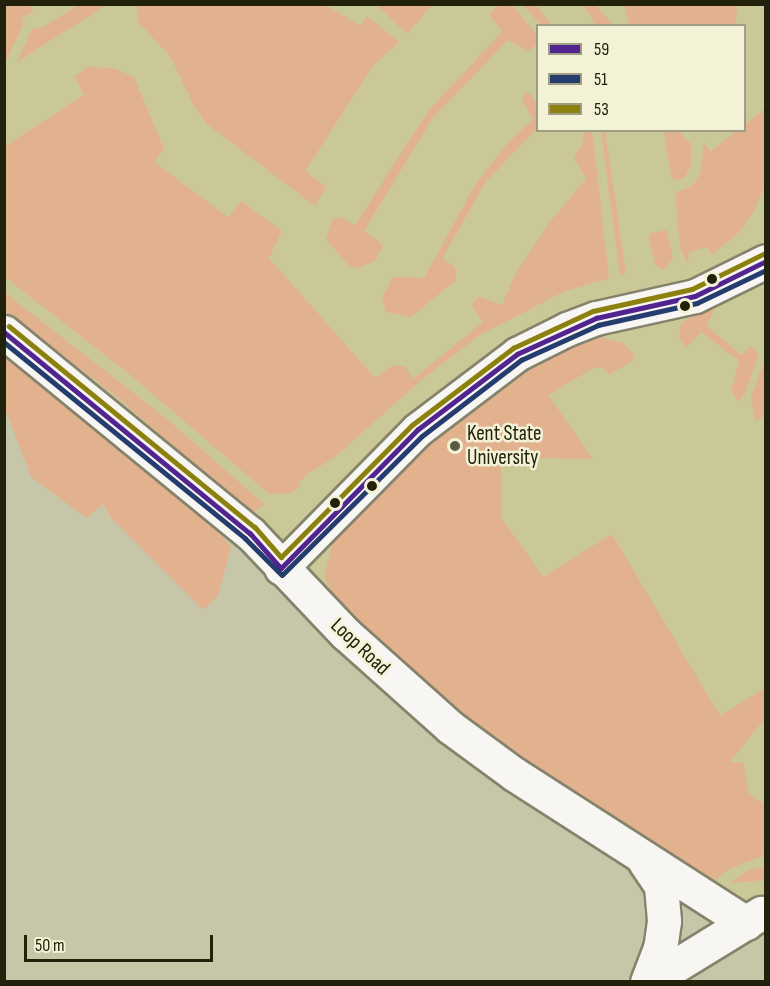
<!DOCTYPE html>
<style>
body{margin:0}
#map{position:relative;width:770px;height:986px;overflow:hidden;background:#c8c6a8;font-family:"Sofia Sans Condensed",sans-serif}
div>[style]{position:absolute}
.built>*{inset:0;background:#cbc898}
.green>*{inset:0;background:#e2b18e}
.roads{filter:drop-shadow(2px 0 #85836c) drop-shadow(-2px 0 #85836c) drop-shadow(0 2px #85836c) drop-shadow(0 -2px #85836c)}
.minor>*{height:33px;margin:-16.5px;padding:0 16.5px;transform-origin:16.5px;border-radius:16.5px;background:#f7f6f2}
.bus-1>*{height:4.5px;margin:-2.25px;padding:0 2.25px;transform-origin:2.25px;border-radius:2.25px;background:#52248f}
.bus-2>*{height:4.5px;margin:-2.25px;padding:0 2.25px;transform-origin:2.25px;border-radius:2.25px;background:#253d6e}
.bus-3>*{height:4.5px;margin:-2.25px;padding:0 2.25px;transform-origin:2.25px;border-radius:2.25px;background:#8c800e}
.dots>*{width:16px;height:16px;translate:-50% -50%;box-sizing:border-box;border:3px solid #f3f2d6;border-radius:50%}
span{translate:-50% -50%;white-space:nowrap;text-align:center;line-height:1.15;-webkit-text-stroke:5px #f3f2d6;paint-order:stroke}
.poi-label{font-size:21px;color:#22210b}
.left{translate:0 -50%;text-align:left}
.street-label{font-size:21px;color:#22210b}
.frame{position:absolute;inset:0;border:6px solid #22210b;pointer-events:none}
.legend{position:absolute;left:536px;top:24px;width:210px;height:108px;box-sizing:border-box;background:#f3f2d6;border:2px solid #9f9e85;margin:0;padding:8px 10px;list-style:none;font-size:18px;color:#22210b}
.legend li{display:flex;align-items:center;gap:12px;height:30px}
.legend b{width:30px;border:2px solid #9f9e85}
.scale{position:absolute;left:24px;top:935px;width:189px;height:27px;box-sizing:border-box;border:3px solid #22210b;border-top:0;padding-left:8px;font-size:18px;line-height:21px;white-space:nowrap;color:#22210b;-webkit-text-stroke:4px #f3f2d6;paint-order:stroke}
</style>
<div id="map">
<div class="built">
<div style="clip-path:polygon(evenodd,4px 5px,765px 5px,765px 911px,746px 923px,514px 774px,5px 333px,4px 5px,538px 26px,744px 26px,744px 130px,538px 130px,538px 26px)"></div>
</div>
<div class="green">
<div style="clip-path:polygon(5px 4px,29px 5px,34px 12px,22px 18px,23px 25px,5px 63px)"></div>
<div style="clip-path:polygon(80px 4px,106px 5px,17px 62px,32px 29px,43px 27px)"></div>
<div style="clip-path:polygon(376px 4px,432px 4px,432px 5px,407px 34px)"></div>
<div style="clip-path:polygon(136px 5px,325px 5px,361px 26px,367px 16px,399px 42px,374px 65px,305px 171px,326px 187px,315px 206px,208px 125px,196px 110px,170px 56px,139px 23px)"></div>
<div style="clip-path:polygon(498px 5px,512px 5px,537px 35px,537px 44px,528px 51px,508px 40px,432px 119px,364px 231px,383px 245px,376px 260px,357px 269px,348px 265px,326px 239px,333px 219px,340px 217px,355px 225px,429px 110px,502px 32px,489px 14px)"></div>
<div style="clip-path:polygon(523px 5px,536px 5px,551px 25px,541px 25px)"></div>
<div style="clip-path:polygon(584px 5px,596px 5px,613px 25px,595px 25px)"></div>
<div style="clip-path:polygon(624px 5px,737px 5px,736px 25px,629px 25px)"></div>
<div style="clip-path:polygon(87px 67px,113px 68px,134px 77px,164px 149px,154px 162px,228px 217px,241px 201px,282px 231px,269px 258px,375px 378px,393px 365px,405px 367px,413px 379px,483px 322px,472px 306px,475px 300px,480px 297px,502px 305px,516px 273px,549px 223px,586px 179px,574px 158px,582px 145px,584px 131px,591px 131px,593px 137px,609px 278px,563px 292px,478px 336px,419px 382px,335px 457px,306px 475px,298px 484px,300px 487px,291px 493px,269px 494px,129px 374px,5px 277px,5px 146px,84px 95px,75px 76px)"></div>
<div style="clip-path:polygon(525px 93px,532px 95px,537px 104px,537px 128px,485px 183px,442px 259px,455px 267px,456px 280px,411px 317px,386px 312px,382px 297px,393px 277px,424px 278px,475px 185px,506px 145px,533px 119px,522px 99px)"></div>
<div style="clip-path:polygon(765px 108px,765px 185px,753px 213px,739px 232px,712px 255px,707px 247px,689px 252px,688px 265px,680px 247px,675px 194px,693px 185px,700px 174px,704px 143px,711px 151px,737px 131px,744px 130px,745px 125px)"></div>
<div style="clip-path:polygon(601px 131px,605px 131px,626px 273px,620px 276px)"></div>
<div style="clip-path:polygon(664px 131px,679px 131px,691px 144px,691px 165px,685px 177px,676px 181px,671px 177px)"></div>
<div style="clip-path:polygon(667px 230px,673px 259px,662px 271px,655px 264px,649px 237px,651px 233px)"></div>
<div style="clip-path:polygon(4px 292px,167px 419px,264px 504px,250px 515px,121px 400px,5px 311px)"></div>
<div style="clip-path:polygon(716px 307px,706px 325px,741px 355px,751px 346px,759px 354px,745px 393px,738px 402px,731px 390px,739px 361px,701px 332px,686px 347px,679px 338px,680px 326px,687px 319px)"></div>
<div style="clip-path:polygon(600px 337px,623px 343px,634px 354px,633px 360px,609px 375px,605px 369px,595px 367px,548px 395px,593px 459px,501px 457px,501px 517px,543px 577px,612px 534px,720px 716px,765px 688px,765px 718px,730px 762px,743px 763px,749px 794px,765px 804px,765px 855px,729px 869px,715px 880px,565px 789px,461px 713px,337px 602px,324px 576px,335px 535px,394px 473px,484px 394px,541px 357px)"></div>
<div style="clip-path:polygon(5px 352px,178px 492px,231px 546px,218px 596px,203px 610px,111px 518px,103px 504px,87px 518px,31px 477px,5px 408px)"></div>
<div style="clip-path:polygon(765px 361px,765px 415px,755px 422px,751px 396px)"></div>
<div style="clip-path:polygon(765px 867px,765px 880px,730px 883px,748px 870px)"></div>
</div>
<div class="roads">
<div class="minor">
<div style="left:4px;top:332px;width:318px;rotate:39.3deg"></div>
<div style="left:250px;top:533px;width:139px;rotate:46.5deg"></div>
<div style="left:346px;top:634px;width:140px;rotate:41.8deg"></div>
<div style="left:450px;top:727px;width:79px;rotate:36.3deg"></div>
<div style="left:514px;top:774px;width:276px;rotate:32.7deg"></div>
<div style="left:281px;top:568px;width:194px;rotate:-45.4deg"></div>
<div style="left:417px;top:430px;width:126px;rotate:-37.2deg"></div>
<div style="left:517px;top:354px;width:56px;rotate:-26.6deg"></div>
<div style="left:567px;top:329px;width:31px;rotate:-21deg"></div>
<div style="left:596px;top:318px;width:101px;rotate:-12.5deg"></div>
<div style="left:695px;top:296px;width:79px;rotate:-26.2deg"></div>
<div style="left:645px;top:862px;width:29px;rotate:56deg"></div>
<div style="left:661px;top:886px;width:35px;rotate:85deg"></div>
<div style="left:664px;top:921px;width:27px;rotate:98deg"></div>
<div style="left:660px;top:948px;width:36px;rotate:111deg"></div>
<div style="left:649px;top:982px;width:132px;rotate:-31.6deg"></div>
</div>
</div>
<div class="bus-1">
<div style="left:4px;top:332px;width:318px;rotate:39.3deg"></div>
<div style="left:250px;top:533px;width:47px;rotate:48.5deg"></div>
<div style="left:281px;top:568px;width:194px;rotate:-45.4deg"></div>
<div style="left:417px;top:430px;width:126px;rotate:-37.2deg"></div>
<div style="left:517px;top:354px;width:87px;rotate:-24.5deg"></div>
<div style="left:596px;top:318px;width:101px;rotate:-12.5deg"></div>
<div style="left:695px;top:296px;width:79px;rotate:-26.2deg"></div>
</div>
<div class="bus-2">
<div style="left:4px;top:342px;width:311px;rotate:39.1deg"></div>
<div style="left:245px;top:538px;width:52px;rotate:45deg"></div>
<div style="left:282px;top:575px;width:197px;rotate:-44.8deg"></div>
<div style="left:422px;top:436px;width:125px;rotate:-37.5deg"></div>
<div style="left:521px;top:360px;width:85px;rotate:-24.4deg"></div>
<div style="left:598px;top:325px;width:101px;rotate:-12.5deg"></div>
<div style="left:697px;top:303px;width:76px;rotate:-25.6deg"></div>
</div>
<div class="bus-3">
<div style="left:9px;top:326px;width:318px;rotate:39.3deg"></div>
<div style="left:255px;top:527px;width:40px;rotate:49deg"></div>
<div style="left:281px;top:557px;width:186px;rotate:-45.2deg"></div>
<div style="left:412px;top:425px;width:127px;rotate:-37.3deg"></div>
<div style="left:513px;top:348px;width:88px;rotate:-24.8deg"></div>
<div style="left:593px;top:311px;width:101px;rotate:-12.5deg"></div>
<div style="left:692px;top:289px;width:79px;rotate:-26.2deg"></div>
</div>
<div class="dots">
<div style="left:712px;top:279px;background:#22210b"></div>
<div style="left:685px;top:306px;background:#22210b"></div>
<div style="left:455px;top:446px;background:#5c5b42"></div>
<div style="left:372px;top:486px;background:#22210b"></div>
<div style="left:335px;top:503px;background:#22210b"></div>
</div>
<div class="poi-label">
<span class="left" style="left:467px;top:446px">Kent State<br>University</span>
</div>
<div class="street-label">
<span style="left:360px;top:647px;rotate:43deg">Loop Road</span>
</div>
<div class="frame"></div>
<ul class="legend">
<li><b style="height:8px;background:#52248f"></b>59</li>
<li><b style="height:8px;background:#253d6e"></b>51</li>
<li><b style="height:8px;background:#8c800e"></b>53</li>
</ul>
<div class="scale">50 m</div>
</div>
